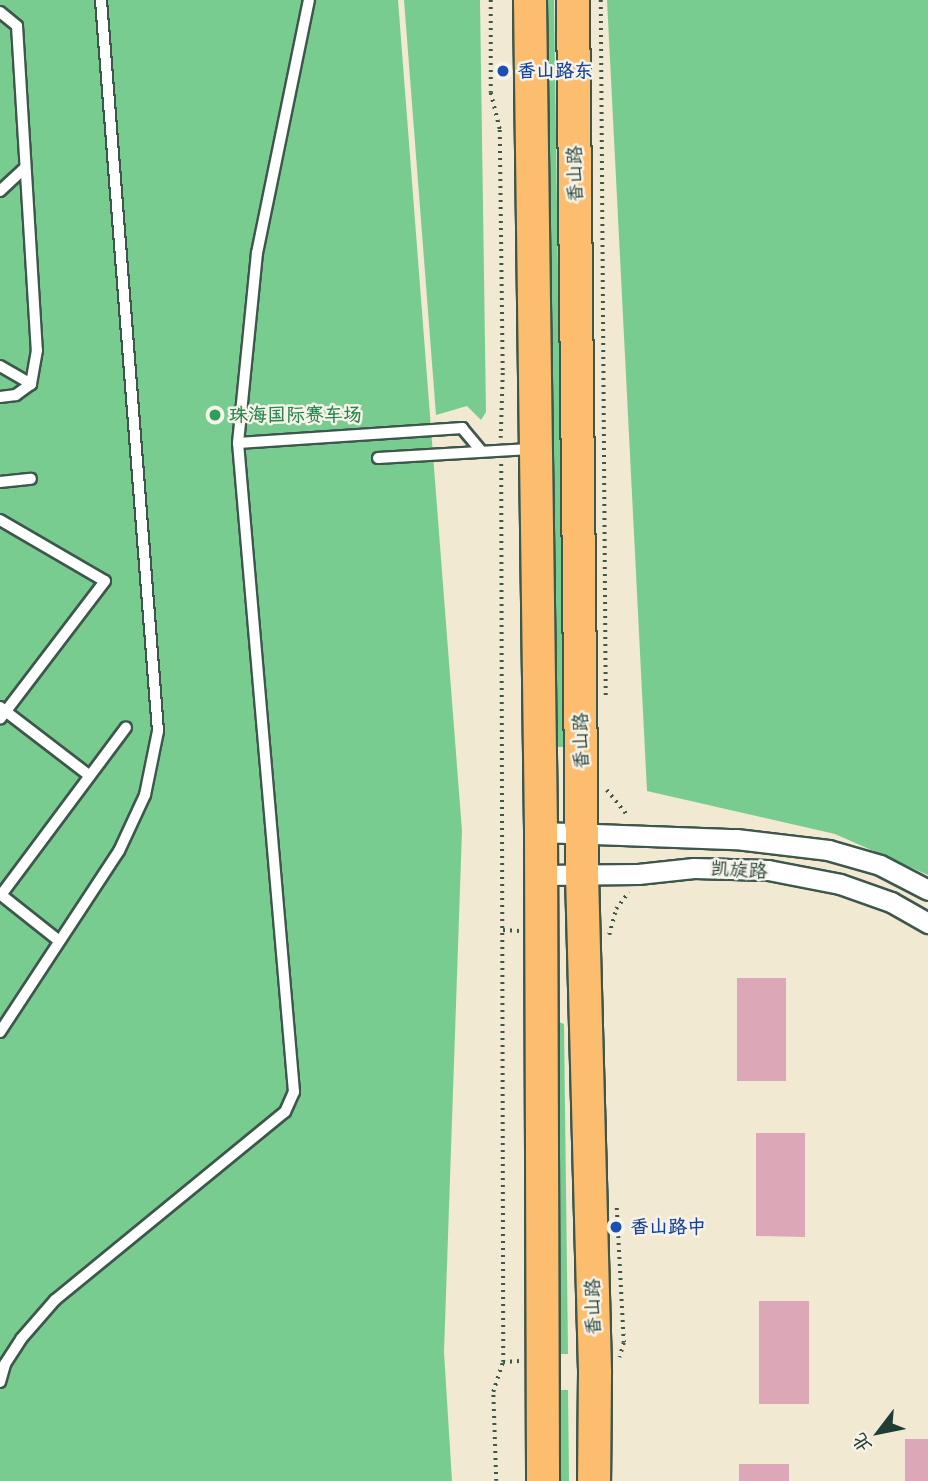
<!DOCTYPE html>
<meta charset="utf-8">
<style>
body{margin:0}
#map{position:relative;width:928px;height:1481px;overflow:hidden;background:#f1e9d1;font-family:"Patrick Hand","LXGW WenKai TC",sans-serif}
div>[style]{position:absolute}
.green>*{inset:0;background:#78cc90}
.building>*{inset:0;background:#dca7b7}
.path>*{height:3.5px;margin-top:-1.75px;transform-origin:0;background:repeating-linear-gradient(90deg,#3e574c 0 2px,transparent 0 7px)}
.roads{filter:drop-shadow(2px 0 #3e574c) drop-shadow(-2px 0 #3e574c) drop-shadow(0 2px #3e574c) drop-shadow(0 -2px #3e574c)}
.service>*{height:10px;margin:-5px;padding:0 5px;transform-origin:5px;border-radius:5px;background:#fff}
.minor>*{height:19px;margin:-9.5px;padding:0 9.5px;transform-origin:9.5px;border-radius:9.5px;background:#fff}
.primary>*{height:32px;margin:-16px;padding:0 16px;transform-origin:16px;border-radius:16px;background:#fcbd6f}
.dots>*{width:19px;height:19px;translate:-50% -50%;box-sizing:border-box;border:4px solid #f7f3e8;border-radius:50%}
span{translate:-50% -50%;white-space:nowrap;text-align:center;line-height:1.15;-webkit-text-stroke:5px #f7f3e8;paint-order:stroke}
.transit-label{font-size:19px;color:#164399;font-weight:700}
.left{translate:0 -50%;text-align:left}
.street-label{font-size:19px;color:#1f3d34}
.leisure-label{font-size:19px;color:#27864d;font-weight:700}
.north{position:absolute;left:844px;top:1397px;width:70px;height:70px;-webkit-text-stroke:5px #f7f3e8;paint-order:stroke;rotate:238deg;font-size:19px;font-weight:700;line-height:28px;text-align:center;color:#1f3d34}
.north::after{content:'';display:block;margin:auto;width:24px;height:32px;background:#1f3d34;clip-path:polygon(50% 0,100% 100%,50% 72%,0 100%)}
</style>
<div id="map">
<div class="green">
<div style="clip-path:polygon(0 0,398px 0,462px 831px,444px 1352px,452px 1481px,0 1481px)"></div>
<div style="clip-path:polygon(404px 0,480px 0,486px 412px,481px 420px,467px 406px,436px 415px)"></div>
<div style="clip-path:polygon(547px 0,554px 0,565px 747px,558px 747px,555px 567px,550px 544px)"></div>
<div style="clip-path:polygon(607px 0,928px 0,928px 875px,835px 834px,647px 791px)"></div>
<div style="clip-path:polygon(559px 1022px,564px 1024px,568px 1354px,559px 1354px,555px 1025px)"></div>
<div style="clip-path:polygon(559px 1390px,568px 1390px,569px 1481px,559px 1481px)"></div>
</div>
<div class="building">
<div style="clip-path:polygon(737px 978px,786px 978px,786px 1081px,737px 1081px)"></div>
<div style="clip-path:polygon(756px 1133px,805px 1133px,805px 1237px,756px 1236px)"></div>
<div style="clip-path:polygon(759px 1301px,809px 1301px,809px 1404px,759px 1404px)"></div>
<div style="clip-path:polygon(905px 1439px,928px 1439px,928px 1481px,905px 1481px)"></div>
<div style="clip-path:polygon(739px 1464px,789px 1464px,789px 1481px,739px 1481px)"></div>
</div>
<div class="path">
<div style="left:491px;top:0;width:93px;rotate:90deg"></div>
<div style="left:491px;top:93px;width:38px;rotate:76deg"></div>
<div style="left:500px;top:130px;width:243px;rotate:89.3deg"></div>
<div style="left:503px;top:373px;width:65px;rotate:91.8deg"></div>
<div style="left:601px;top:0;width:698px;rotate:89.59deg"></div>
<div style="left:607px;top:790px;width:33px;rotate:51deg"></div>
<div style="left:503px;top:930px;width:16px;rotate:4deg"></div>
<div style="left:609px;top:935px;width:27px;rotate:-75deg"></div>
<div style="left:616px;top:909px;width:21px;rotate:-53deg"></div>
<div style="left:617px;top:1208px;width:135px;rotate:87deg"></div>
<div style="left:624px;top:1343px;width:15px;rotate:106deg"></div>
<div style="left:503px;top:1362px;width:16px;rotate:-4deg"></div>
<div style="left:496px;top:1481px;width:89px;rotate:-91.9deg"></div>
<div style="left:493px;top:1392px;width:32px;rotate:-72deg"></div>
<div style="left:503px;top:1362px;width:899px;rotate:-90.13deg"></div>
</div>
<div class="roads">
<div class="service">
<div style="left:0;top:12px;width:22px;rotate:39deg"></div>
<div style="left:17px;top:26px;width:325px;rotate:86.5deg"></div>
<div style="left:37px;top:350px;width:35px;rotate:100deg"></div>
<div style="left:31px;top:384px;width:19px;rotate:144deg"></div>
<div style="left:16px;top:395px;width:16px;rotate:173deg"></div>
<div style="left:0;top:191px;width:34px;rotate:-43deg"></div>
<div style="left:0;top:366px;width:36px;rotate:30deg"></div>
<div style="left:238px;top:443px;width:225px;rotate:-3.8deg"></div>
<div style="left:462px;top:428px;width:30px;rotate:50deg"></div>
<div style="left:378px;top:458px;width:152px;rotate:-3.4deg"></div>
<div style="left:0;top:482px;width:31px;rotate:-6deg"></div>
<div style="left:0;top:520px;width:121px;rotate:30.2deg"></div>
<div style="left:105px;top:581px;width:173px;rotate:127.3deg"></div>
<div style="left:0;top:707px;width:113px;rotate:37.5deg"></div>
<div style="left:0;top:894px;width:74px;rotate:38.4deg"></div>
<div style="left:1px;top:895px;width:209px;rotate:-53.3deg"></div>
<div style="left:0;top:1032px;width:217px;rotate:-56.7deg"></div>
<div style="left:119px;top:851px;width:62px;rotate:-65.1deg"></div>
<div style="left:145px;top:795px;width:65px;rotate:-78.5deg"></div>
<div style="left:158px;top:731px;width:733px;rotate:-94.46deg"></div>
<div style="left:0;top:1382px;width:19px;rotate:-74deg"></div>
<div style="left:5px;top:1364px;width:30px;rotate:-57deg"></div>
<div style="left:21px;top:1339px;width:52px;rotate:-48.9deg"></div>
<div style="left:55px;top:1300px;width:297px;rotate:-39.3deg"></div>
<div style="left:285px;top:1112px;width:22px;rotate:-66deg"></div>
<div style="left:294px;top:1092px;width:651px;rotate:-94.93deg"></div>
<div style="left:238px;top:443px;width:191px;rotate:-84.3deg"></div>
<div style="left:257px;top:253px;width:258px;rotate:-78.4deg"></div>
</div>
<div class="minor">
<div style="left:541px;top:832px;width:195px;rotate:2.1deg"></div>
<div style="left:736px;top:839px;width:93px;rotate:6.8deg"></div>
<div style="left:828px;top:850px;width:54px;rotate:16.1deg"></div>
<div style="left:880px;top:865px;width:54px;rotate:27.5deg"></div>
<div style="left:540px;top:875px;width:98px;rotate:-0.6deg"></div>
<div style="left:638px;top:874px;width:56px;rotate:-6.1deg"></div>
<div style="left:694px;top:868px;width:74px;rotate:1.5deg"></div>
<div style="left:768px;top:870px;width:73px;rotate:11deg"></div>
<div style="left:840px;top:884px;width:54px;rotate:19.4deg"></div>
<div style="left:891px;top:902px;width:43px;rotate:29.6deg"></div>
</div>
<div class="primary">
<div style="left:530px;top:0;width:832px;rotate:89.24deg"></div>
<div style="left:541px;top:832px;width:649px;rotate:89.82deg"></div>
<div style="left:573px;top:0;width:874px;rotate:89.41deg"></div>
<div style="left:582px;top:874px;width:499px;rotate:88.5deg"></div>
<div style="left:595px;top:1373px;width:108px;rotate:90.5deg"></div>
</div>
</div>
<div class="dots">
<div style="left:503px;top:71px;background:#1a4fb4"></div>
<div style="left:215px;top:415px;background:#2e9e5b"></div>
<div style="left:616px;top:1227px;background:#1a4fb4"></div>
</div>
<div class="transit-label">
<span class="left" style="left:517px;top:71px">香山路东</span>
<span class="left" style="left:630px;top:1227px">香山路中</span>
</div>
<div class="street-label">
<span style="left:575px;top:174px;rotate:-91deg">香山路</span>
<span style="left:581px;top:741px;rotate:-91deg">香山路</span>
<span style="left:739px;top:870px;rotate:3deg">凯旋路</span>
<span style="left:593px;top:1307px;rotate:-91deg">香山路</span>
</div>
<div class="leisure-label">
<span class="left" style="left:229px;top:415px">珠海国际赛车场</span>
</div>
<div class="north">北</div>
</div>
